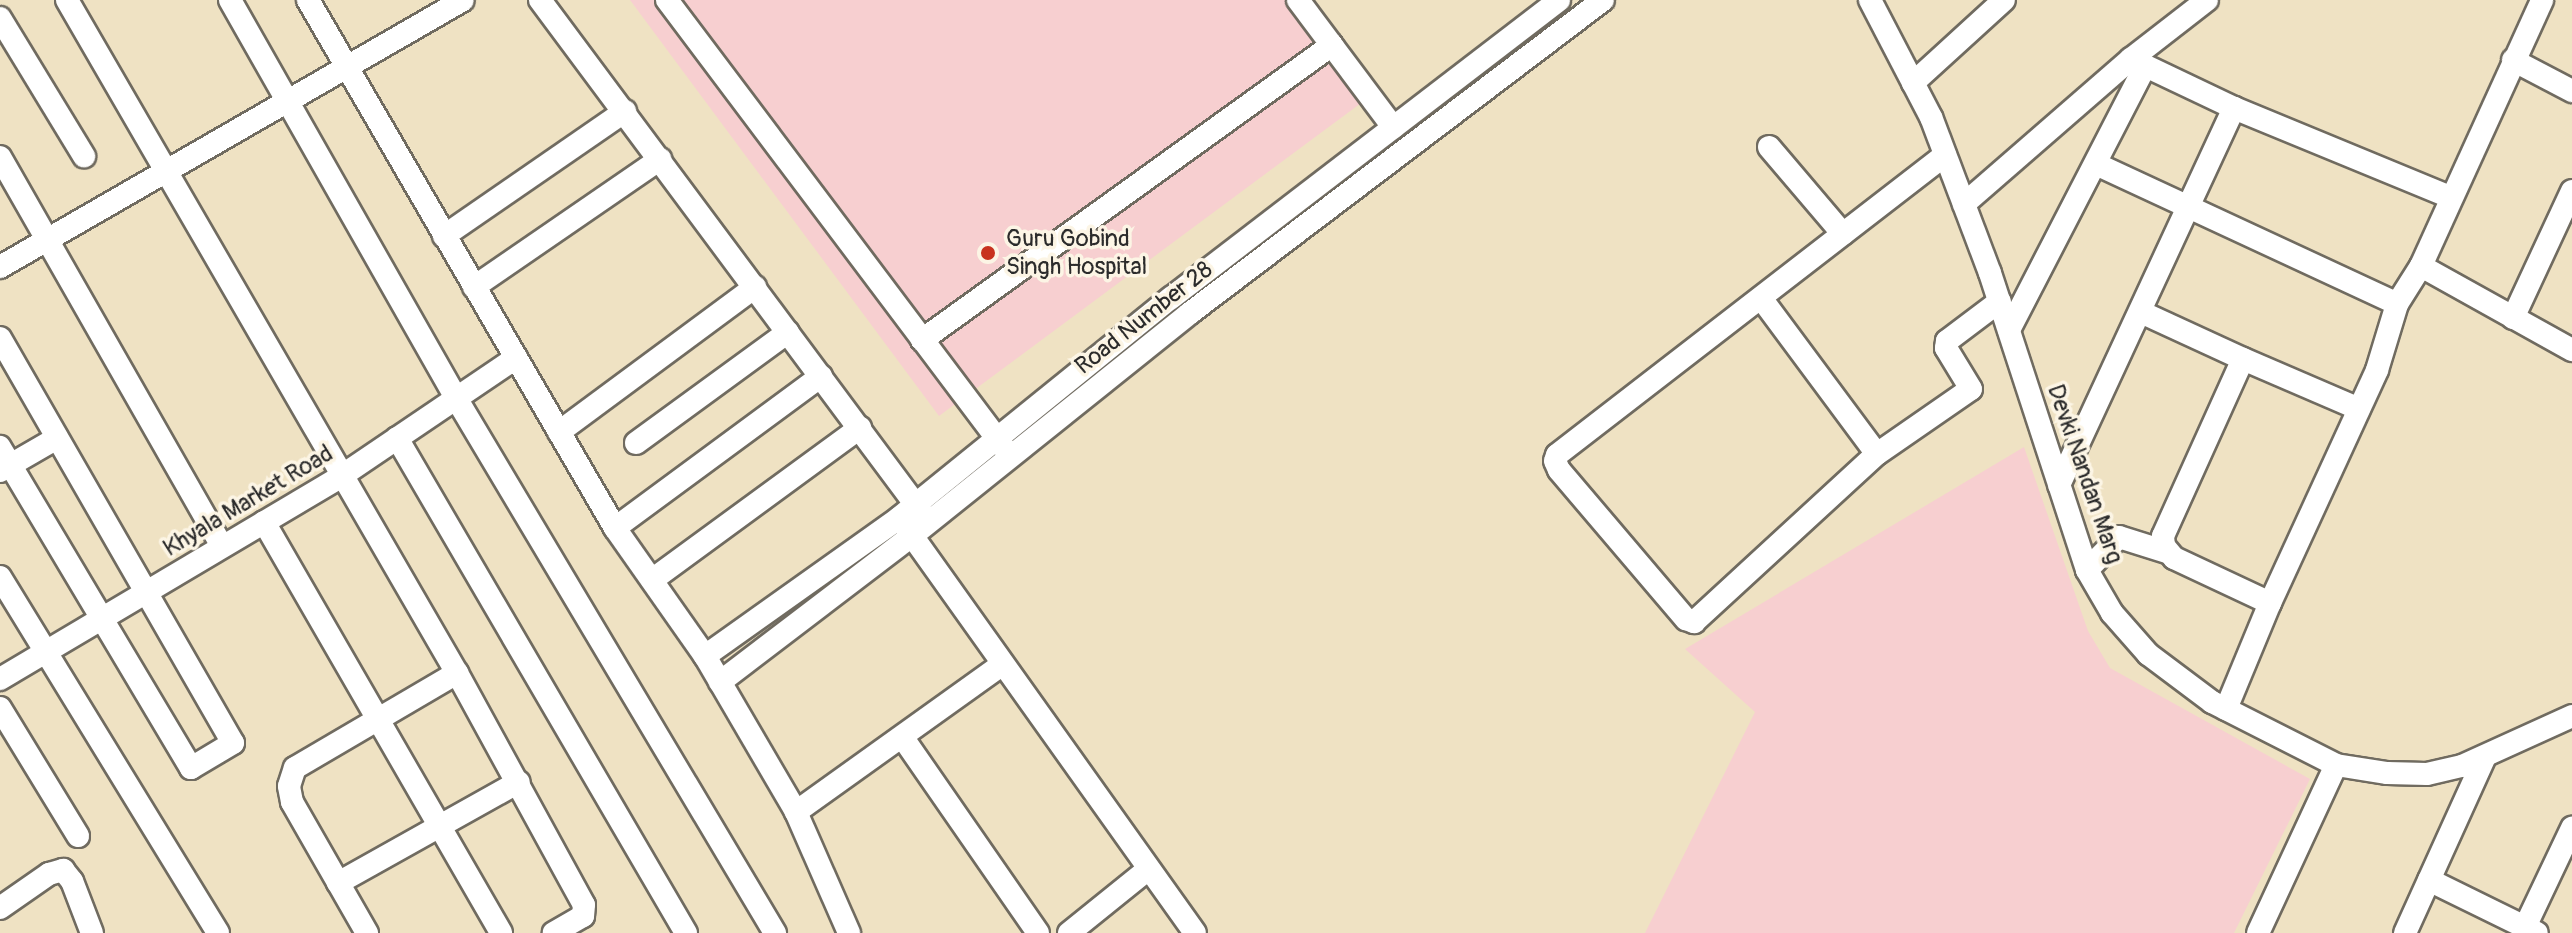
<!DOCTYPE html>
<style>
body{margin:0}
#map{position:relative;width:2572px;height:933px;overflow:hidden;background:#efe2c3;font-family:Pangolin,sans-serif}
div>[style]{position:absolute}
.built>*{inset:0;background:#f7cfd0}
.roads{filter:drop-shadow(2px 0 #706b60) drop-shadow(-2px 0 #706b60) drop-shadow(0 2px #706b60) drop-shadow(0 -2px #706b60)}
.minor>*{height:22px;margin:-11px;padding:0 11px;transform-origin:11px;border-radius:11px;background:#fff}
.dots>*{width:22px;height:22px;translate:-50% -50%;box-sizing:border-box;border:4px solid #fcf5e5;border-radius:50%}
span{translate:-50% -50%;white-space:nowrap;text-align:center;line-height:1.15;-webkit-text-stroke:7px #fcf5e5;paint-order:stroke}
.poi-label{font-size:24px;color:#2b2b2b}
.left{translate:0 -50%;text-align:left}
.street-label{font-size:24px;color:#2b2b2b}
</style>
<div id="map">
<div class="built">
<div style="clip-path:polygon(630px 0,1313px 0,1380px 89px,939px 416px)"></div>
<div style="clip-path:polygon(2024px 447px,2088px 631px,2110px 668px,2310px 779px,2234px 933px,1645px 933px,1755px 712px,1685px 649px)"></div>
</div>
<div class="roads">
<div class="minor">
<div style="left:67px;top:0;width:778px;rotate:59.91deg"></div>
<div style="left:457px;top:673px;width:264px;rotate:61.3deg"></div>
<div style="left:584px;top:905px;width:11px;rotate:95deg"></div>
<div style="left:583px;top:916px;width:34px;rotate:150deg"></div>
<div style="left:230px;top:0;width:458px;rotate:60.4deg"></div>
<div style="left:456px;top:398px;width:623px;rotate:59.19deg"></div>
<div style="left:308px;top:0;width:611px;rotate:59.82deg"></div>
<div style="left:615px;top:528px;width:156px;rotate:54.9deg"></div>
<div style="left:705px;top:656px;width:181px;rotate:59.7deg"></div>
<div style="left:796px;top:812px;width:132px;rotate:66.3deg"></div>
<div style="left:540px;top:0;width:643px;rotate:53.34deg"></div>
<div style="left:667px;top:0;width:562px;rotate:53.03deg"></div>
<div style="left:1298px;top:0;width:159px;rotate:53.2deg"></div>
<div style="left:1870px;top:0;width:132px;rotate:62.5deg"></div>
<div style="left:1931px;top:117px;width:167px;rotate:69.3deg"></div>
<div style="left:1990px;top:273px;width:312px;rotate:71.9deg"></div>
<div style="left:2087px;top:570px;width:50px;rotate:59.8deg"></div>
<div style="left:2112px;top:613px;width:55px;rotate:48.7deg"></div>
<div style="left:2148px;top:654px;width:80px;rotate:36.9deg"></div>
<div style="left:2212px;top:702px;width:139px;rotate:26.9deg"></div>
<div style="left:2336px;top:765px;width:52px;rotate:8.9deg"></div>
<div style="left:2387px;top:773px;width:40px;rotate:1.4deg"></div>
<div style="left:2427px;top:774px;width:36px;rotate:-13deg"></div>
<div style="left:2462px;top:766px;width:121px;rotate:-24.4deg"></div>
<div style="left:0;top:18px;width:162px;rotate:58.7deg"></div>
<div style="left:2131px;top:59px;width:114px;rotate:25.4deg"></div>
<div style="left:2234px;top:108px;width:234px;rotate:22.4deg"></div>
<div style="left:2513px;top:60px;width:67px;rotate:27.7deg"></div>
<div style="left:1913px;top:83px;width:123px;rotate:-42.4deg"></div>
<div style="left:1769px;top:147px;width:114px;rotate:49.6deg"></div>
<div style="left:1945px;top:155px;width:490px;rotate:142.3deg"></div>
<div style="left:1557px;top:455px;width:6px;rotate:108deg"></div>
<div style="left:1555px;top:461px;width:10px;rotate:66deg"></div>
<div style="left:1559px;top:470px;width:196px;rotate:49.6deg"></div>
<div style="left:1686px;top:619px;width:9px;rotate:21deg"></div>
<div style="left:1694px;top:622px;width:248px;rotate:-42.6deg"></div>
<div style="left:1877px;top:454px;width:114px;rotate:-34.7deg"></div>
<div style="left:1971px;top:389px;width:48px;rotate:-121.4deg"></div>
<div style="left:1946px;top:348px;width:7px;rotate:-82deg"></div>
<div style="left:1947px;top:341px;width:66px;rotate:-37deg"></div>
<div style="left:0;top:157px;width:448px;rotate:60.3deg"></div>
<div style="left:2096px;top:164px;width:332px;rotate:24.9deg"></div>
<div style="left:1964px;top:204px;width:221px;rotate:-41deg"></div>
<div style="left:2131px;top:59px;width:96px;rotate:-37.8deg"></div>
<div style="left:444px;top:236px;width:220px;rotate:-34.6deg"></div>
<div style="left:2421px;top:266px;width:173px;rotate:29.1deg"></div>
<div style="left:0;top:267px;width:534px;rotate:-29.97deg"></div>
<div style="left:474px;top:287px;width:226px;rotate:-34.5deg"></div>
<div style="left:1761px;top:298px;width:194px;rotate:53.4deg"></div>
<div style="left:2141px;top:312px;width:112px;rotate:24.7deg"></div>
<div style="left:2513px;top:318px;width:140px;rotate:-65.1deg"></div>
<div style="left:2009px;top:330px;width:297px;rotate:-62.7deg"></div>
<div style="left:0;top:338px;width:467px;rotate:60.1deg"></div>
<div style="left:233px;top:743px;width:49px;rotate:149.2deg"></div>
<div style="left:191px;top:768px;width:374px;rotate:-120.8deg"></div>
<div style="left:922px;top:340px;width:505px;rotate:-35.74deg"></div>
<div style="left:559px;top:432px;width:244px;rotate:-36.5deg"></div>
<div style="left:397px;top:438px;width:573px;rotate:59.72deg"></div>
<div style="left:636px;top:443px;width:188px;rotate:-36.1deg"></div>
<div style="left:0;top:471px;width:66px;rotate:-30.1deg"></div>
<div style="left:2059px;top:485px;width:416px;rotate:-65.1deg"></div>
<div style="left:264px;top:522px;width:474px;rotate:60deg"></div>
<div style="left:903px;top:523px;width:503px;rotate:54.54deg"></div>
<div style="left:615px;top:528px;width:256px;rotate:-36.4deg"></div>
<div style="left:2087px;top:570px;width:46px;rotate:-45.9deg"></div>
<div style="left:2119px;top:537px;width:50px;rotate:17.4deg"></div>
<div style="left:0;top:577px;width:417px;rotate:58.5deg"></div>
<div style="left:652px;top:580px;width:258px;rotate:-36.2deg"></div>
<div style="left:2270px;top:603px;width:106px;rotate:-154.9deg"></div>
<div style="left:2174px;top:558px;width:16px;rotate:-130deg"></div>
<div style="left:2164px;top:546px;width:10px;rotate:-96deg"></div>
<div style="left:2163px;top:536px;width:194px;rotate:-65.7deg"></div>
<div style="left:2243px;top:359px;width:126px;rotate:23.3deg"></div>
<div style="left:705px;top:656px;width:238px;rotate:-35.4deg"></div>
<div style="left:899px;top:518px;width:350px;rotate:-39deg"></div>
<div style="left:1171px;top:298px;width:489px;rotate:-37.5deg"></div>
<div style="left:0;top:679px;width:399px;rotate:-30.7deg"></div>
<div style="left:343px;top:475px;width:209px;rotate:-34.1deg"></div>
<div style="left:720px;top:682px;width:243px;rotate:-37.3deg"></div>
<div style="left:913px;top:535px;width:355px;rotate:-38.7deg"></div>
<div style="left:1190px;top:313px;width:518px;rotate:-37.16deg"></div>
<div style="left:0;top:708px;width:150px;rotate:58.6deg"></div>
<div style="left:2226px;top:709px;width:115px;rotate:-67.5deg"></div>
<div style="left:2270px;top:603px;width:256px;rotate:-65.3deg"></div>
<div style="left:2377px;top:370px;width:69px;rotate:-73.1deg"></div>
<div style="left:2397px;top:304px;width:45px;rotate:-57.7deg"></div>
<div style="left:2421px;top:266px;width:292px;rotate:-65.5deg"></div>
<div style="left:903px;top:738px;width:237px;rotate:55.3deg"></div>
<div style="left:796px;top:812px;width:254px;rotate:-35.6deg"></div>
<div style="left:2429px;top:880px;width:120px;rotate:26.1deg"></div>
<div style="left:338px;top:883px;width:207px;rotate:-29.2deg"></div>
<div style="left:0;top:908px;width:60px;rotate:-34.8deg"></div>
<div style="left:49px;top:874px;width:15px;rotate:-16deg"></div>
<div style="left:63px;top:870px;width:14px;rotate:51deg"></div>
<div style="left:72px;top:881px;width:56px;rotate:69deg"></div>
<div style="left:2525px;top:927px;width:110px;rotate:-64.6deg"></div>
<div style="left:367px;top:933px;width:151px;rotate:-119.8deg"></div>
<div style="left:292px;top:802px;width:16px;rotate:-101deg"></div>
<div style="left:289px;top:786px;width:19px;rotate:-72deg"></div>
<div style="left:295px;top:768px;width:188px;rotate:-30.4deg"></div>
<div style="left:1069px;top:933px;width:100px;rotate:-38.9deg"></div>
<div style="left:2258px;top:933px;width:185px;rotate:-65.1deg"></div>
<div style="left:2405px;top:933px;width:193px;rotate:-65.6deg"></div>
</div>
</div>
<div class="dots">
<div style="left:988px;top:253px;background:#c8321e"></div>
</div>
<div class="poi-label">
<span class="left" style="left:1006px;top:253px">Guru Gobind<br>Singh Hospital</span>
</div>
<div class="street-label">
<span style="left:1144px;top:318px;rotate:-38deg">Road Number 28</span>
<span style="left:2085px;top:474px;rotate:71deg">Devki Nandan Marg</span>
<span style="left:248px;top:501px;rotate:-31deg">Khyala Market Road</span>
</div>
</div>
